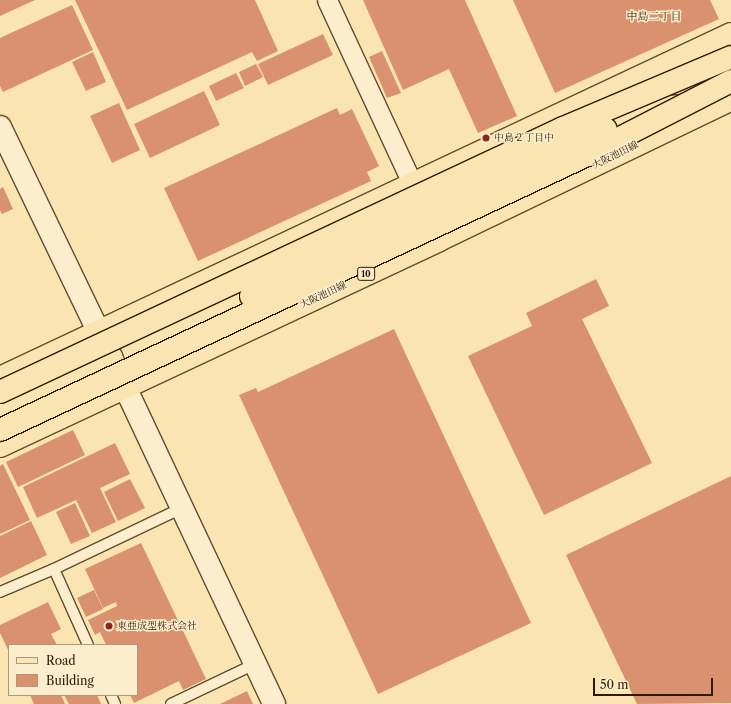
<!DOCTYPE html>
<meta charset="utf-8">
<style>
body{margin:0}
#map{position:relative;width:731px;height:704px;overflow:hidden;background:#fae5b2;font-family:"Libre Caslon Text","Noto Serif JP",serif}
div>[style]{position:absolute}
.building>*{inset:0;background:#da916e}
.roads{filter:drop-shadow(1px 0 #624c2e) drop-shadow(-1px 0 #624c2e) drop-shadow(0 1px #624c2e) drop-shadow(0 -1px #624c2e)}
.lane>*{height:10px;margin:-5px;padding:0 5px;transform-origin:5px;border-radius:5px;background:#fceecd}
.street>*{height:19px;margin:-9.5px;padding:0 9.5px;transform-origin:9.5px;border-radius:9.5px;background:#fceecd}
.secondary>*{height:22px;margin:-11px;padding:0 11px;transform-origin:11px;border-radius:11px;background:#fceecd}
.primary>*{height:22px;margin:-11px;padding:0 11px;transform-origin:11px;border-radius:11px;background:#fae5b2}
.highway>*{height:22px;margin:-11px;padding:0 11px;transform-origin:11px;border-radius:11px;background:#fae5b2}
.bridges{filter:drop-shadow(1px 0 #2f1902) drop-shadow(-1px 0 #2f1902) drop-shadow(0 1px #2f1902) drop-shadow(0 -1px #2f1902)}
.highway-bridge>*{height:22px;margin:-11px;padding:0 11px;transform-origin:11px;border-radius:11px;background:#fae5b2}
.dots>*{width:11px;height:11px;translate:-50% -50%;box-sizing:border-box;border:2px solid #fceecd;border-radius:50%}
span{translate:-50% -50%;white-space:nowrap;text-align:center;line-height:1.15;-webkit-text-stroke:3px #fceecd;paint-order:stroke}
.shield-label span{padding:1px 3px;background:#fceecd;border:1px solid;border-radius:3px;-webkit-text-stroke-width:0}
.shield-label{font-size:9px;color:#2f1902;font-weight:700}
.poi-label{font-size:10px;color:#2f1902}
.left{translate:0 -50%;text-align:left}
.street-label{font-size:10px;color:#2f1902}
.neighbourhood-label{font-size:11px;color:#2f1902}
.legend{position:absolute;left:8px;top:644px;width:130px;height:52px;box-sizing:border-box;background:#fceecd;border:1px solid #aa997c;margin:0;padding:5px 7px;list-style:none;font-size:12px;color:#2f1902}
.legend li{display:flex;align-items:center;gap:8px;height:20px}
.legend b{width:20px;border:1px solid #aa997c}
.scale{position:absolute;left:593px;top:678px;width:120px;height:18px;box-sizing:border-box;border:2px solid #2f1902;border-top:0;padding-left:5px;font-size:12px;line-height:14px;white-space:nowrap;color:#2f1902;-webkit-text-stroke:3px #fceecd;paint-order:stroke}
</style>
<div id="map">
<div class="building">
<div style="clip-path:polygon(0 0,35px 0,0 16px)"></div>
<div style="clip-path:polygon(75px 0,255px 0,278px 51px,257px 61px,252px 52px,127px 110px)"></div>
<div style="clip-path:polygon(363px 0,465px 0,517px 116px,478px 133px,449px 69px,403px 90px)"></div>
<div style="clip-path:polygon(513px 0,710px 0,719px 19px,555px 93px)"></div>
<div style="clip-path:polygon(72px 5px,93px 50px,3px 92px,0 86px,0 38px)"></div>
<div style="clip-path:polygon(323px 34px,333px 55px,268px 85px,258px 64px)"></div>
<div style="clip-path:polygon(382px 51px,401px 93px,387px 98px,369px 57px)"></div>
<div style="clip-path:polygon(93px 52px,106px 82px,86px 91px,72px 62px)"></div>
<div style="clip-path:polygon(256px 64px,263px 77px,245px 86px,239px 72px)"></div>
<div style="clip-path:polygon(236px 73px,244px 88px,216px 101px,209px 86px)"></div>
<div style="clip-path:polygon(204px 91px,220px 125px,150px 158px,134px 124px)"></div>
<div style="clip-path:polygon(119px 103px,140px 150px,112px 163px,90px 116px)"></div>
<div style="clip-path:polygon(337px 108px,340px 115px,352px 109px,379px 166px,367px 172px,371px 181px,198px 261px,164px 188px)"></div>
<div style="clip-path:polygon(3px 187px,13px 209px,2px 214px,0 210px,0 189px)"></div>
<div style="clip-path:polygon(596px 279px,609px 306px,582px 319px,652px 463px,544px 515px,468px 356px,532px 326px,526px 313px)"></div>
<div style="clip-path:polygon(394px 329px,531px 623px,378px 694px,239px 395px,256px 388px,258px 392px)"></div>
<div style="clip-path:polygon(73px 430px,85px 455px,18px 487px,6px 462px)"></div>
<div style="clip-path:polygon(115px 443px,130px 474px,100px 488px,116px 522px,92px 533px,76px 500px,37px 518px,23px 487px)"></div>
<div style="clip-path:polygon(3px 464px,30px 520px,0 534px,0 466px)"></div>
<div style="clip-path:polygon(731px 476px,731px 703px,637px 704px,566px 555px)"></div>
<div style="clip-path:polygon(130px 479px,145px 508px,118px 521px,104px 492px)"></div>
<div style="clip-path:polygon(75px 503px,90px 536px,71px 544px,56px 512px)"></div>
<div style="clip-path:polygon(31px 521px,47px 555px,0 578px,0 536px)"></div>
<div style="clip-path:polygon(141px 543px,206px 679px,183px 690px,179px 681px,134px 703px,130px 695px,137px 695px,137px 645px,106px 645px,100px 632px,95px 635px,88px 620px,117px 606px,116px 602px,103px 608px,85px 569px)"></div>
<div style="clip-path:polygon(94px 590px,103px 609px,86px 617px,77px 598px)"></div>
<div style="clip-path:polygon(48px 602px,61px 629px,51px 634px,57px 645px,9px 645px,9px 652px,0 633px,0 625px)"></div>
<div style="clip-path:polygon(247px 691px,253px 704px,220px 704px)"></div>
<div style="clip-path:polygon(30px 695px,61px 695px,65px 704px,34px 704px)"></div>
<div style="clip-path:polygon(64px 695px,97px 695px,101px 704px,69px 704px)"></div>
</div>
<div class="roads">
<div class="lane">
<div style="left:0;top:592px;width:59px;rotate:-23.1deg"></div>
<div style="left:88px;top:645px;width:83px;rotate:-114.1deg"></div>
<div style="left:54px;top:569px;width:142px;rotate:-25.5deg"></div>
<div style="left:111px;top:695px;width:10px;rotate:66deg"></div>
<div style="left:171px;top:704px;width:93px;rotate:-25.5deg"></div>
</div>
<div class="street">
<div style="left:327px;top:0;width:216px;rotate:65.1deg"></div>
</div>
<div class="secondary">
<div style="left:0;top:127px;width:288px;rotate:64.3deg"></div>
<div style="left:125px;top:387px;width:350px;rotate:64.8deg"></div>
</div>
<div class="primary">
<div style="left:0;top:378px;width:808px;rotate:-25.2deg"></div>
<div style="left:0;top:446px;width:485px;rotate:-25.1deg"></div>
<div style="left:439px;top:240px;width:318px;rotate:-25.7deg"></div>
</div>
<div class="highway">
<div style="left:606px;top:129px;width:53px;rotate:-22.2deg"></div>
<div style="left:655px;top:109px;width:59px;rotate:-6.8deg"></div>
<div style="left:714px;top:102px;width:17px;rotate:-13deg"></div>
<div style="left:0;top:409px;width:123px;rotate:-24.5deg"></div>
</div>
</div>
<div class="bridges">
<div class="highway-bridge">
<div style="left:251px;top:296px;width:392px;rotate:-25.2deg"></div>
<div style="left:0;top:392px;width:622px;rotate:-25.12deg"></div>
<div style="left:563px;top:128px;width:182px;rotate:-22.9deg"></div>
<div style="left:0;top:430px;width:648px;rotate:-25.1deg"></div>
<div style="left:587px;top:155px;width:162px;rotate:-27.2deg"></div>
</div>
</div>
<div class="dots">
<div style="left:486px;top:138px;background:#8f2418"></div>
<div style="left:109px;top:626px;background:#8f2418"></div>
</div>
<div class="shield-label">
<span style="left:366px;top:274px">10</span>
</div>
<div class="poi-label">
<span class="left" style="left:494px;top:138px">中島２丁目中</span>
<span class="left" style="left:117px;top:626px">東亜成型株式会社</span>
</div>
<div class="street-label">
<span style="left:615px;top:155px;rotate:-26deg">大阪池田線</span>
<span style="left:323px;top:295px;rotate:-25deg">大阪池田線</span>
</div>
<div class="neighbourhood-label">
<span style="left:654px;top:16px">中島二丁目</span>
</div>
<ul class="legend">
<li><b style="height:5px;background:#fae5b2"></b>Road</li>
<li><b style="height:11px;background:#da916e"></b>Building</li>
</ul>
<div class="scale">50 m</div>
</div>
